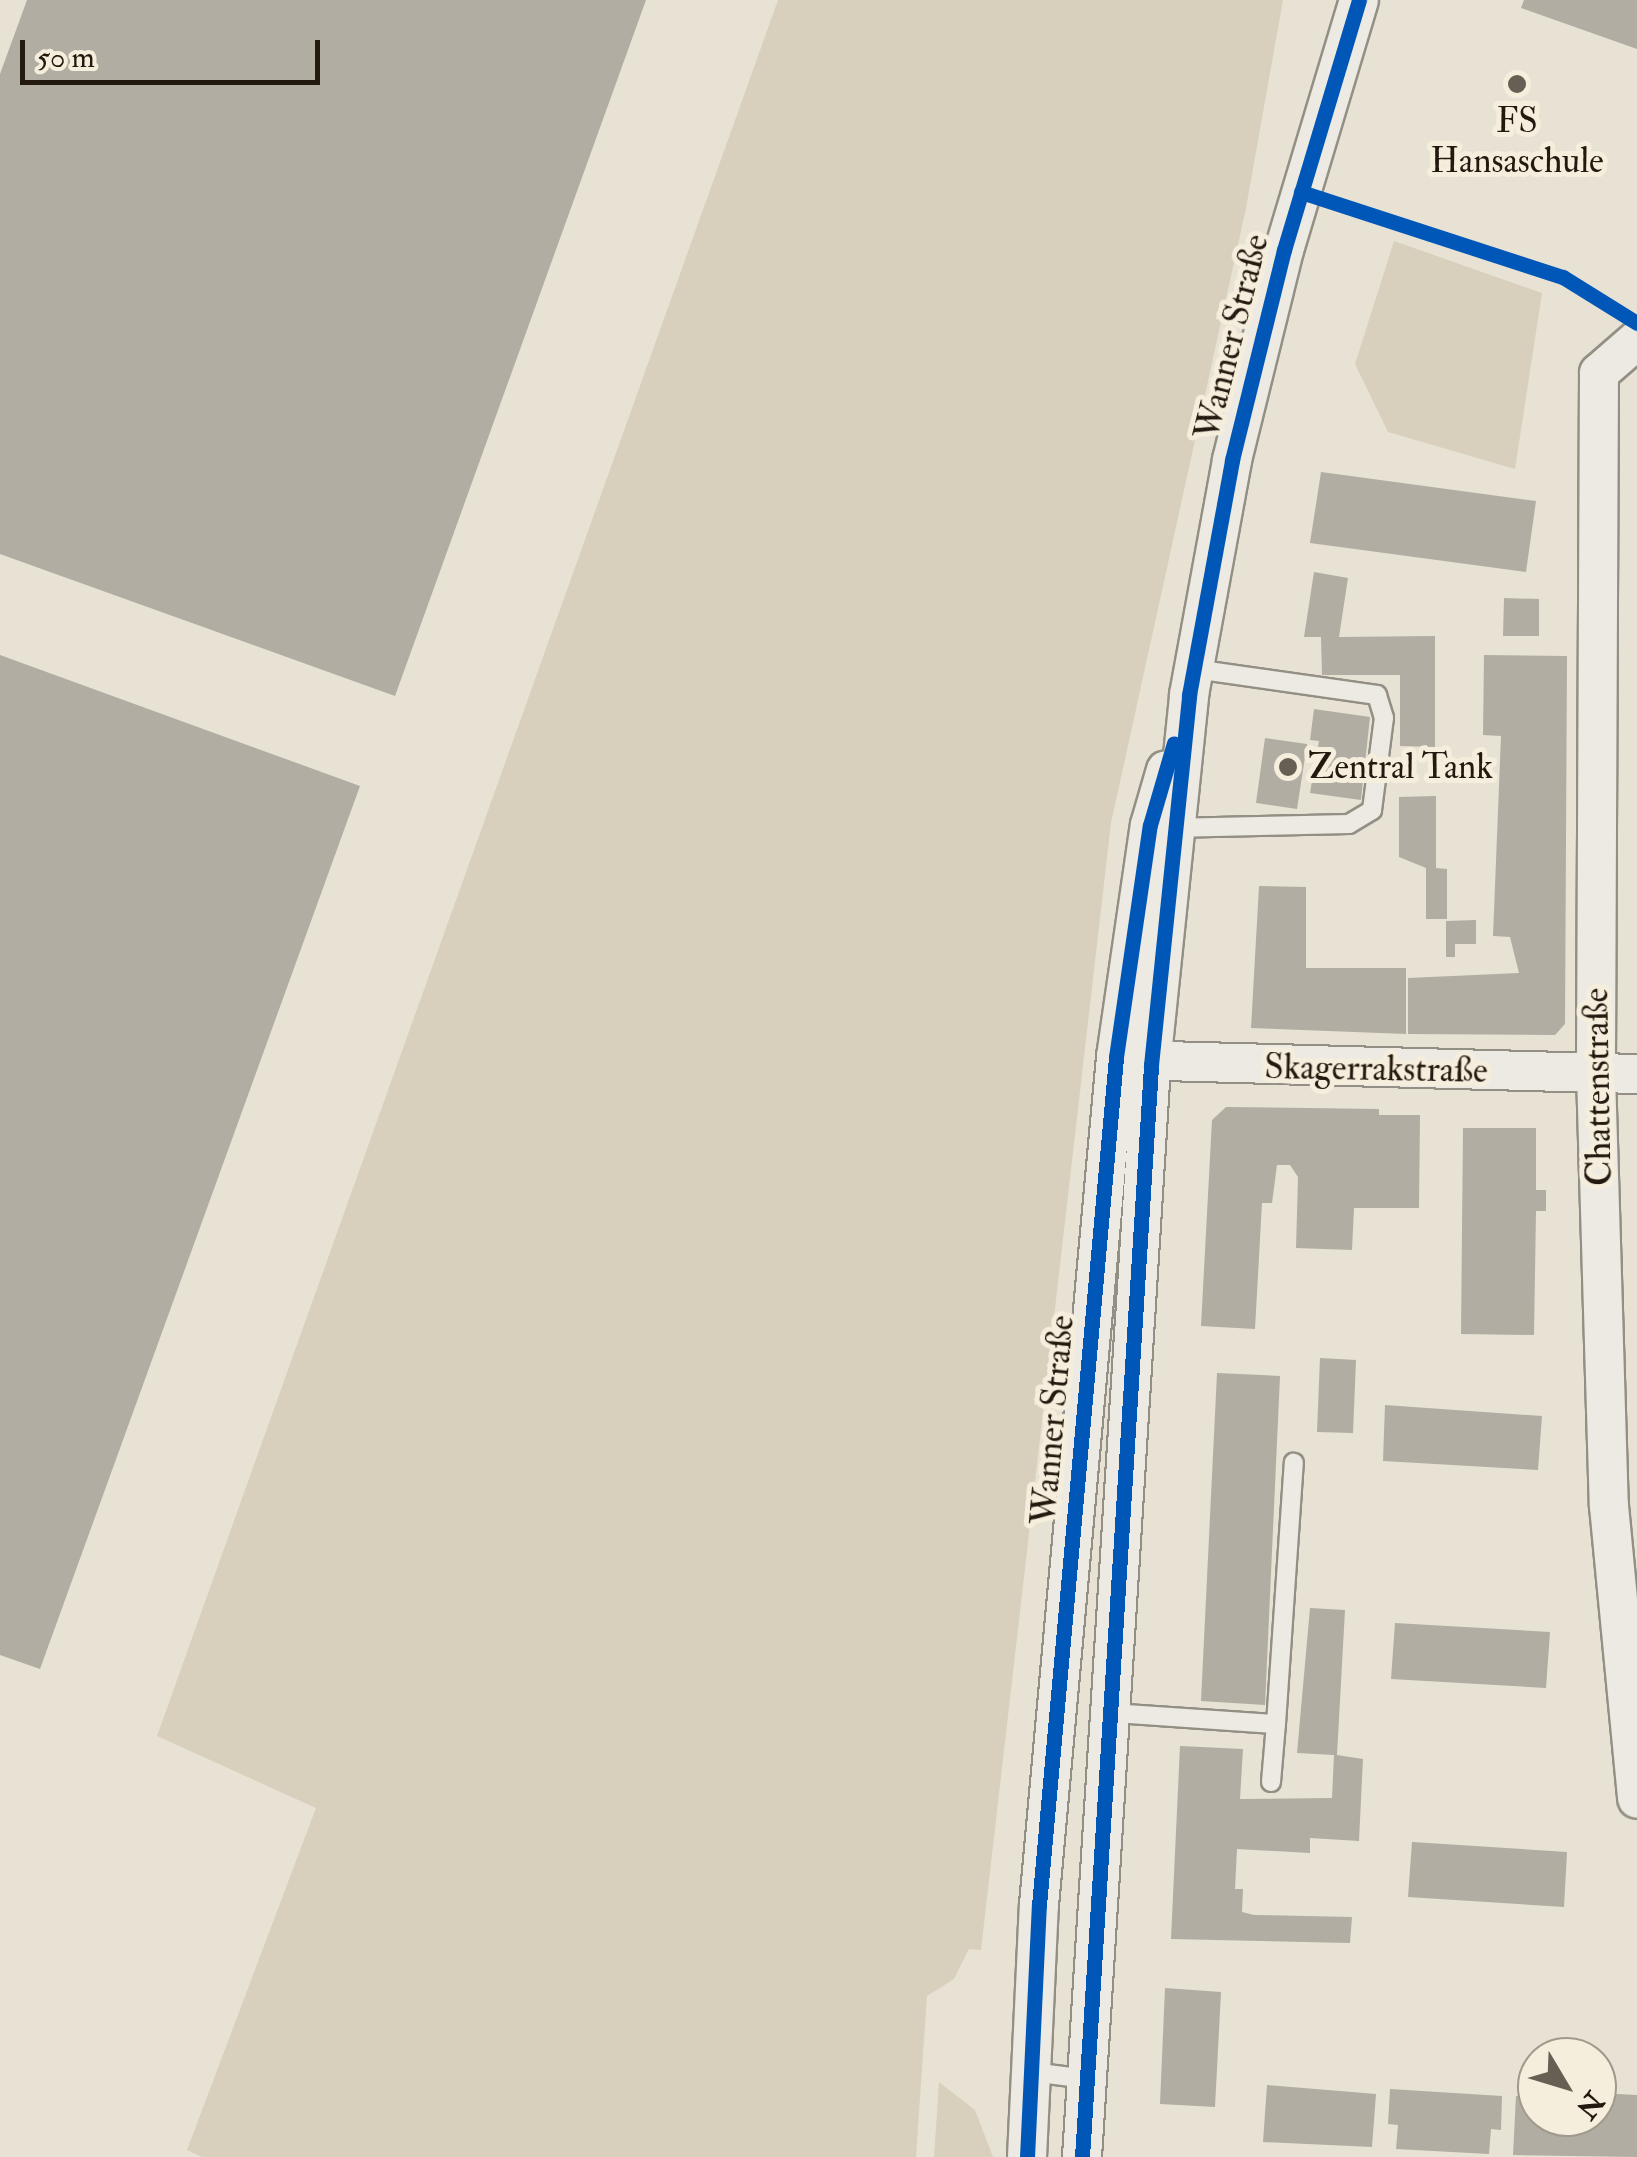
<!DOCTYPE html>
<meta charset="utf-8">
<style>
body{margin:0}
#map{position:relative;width:1637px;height:2157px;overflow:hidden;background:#e7e2d3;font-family:"IM FELL Double Pica",serif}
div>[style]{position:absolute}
.green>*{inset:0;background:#d8d0bd}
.building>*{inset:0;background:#b1ada2}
.roads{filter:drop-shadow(2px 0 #938f85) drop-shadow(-2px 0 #938f85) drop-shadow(0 2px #938f85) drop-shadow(0 -2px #938f85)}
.service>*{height:18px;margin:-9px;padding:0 9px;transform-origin:9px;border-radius:9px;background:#eceae2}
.minor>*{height:38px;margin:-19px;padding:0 19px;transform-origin:19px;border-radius:19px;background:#eceae2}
.cycleway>*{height:15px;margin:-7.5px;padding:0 7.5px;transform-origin:7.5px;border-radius:7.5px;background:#0057b8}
.dots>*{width:28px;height:28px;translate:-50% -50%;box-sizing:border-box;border:5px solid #f5eedd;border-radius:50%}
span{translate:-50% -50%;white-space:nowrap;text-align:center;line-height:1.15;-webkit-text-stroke:10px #f5eedd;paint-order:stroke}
.poi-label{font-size:35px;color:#24190f}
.left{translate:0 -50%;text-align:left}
.street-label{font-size:35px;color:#24190f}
.north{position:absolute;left:1517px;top:2037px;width:100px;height:100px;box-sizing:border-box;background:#f5eedd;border:2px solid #a1998b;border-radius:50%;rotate:128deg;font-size:28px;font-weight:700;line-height:40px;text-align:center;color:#24190f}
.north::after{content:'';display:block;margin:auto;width:35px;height:45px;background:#685f54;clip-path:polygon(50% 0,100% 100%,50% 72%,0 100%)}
.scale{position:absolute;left:20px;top:40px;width:300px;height:45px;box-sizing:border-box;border:5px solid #24190f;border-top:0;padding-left:12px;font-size:30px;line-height:35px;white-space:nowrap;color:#24190f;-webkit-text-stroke:8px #f5eedd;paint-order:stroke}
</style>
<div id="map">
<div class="green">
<div style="clip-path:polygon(778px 0,1283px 0,1246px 208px,1111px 823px,981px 1950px,969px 1949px,954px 1979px,927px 1996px,916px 2157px,202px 2157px,187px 2150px,316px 1808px,157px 1736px)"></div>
<div style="clip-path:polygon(1394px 241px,1542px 293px,1515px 469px,1388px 432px,1355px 364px)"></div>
<div style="clip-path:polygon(939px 2082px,975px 2110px,993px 2157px,934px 2157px)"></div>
</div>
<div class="building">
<div style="clip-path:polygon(27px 0,646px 0,395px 696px,0 554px,0 74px)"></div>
<div style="clip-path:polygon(1524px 0,1637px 0,1637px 49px,1521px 8px)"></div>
<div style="clip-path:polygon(1321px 472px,1536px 501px,1526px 572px,1310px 543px)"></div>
<div style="clip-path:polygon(1314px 572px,1348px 578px,1339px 637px,1435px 636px,1435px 747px,1400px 746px,1400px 675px,1322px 675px,1321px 637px,1304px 637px)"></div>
<div style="clip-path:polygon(1504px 598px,1539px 599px,1539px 636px,1503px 636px)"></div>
<div style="clip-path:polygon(0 655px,360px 786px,40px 1669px,0 1655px)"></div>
<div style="clip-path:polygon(1484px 655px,1567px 656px,1565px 1024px,1555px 1035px,1408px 1034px,1408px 978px,1519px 973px,1510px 937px,1493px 936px,1501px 736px,1483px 735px)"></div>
<div style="clip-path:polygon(1314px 709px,1370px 717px,1361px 800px,1310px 793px,1319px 741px,1310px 740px)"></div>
<div style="clip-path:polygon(1265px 738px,1307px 744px,1297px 809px,1256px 803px)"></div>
<div style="clip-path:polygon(1436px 796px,1436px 868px,1447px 869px,1447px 919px,1426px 919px,1426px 868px,1399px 857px,1399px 797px)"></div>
<div style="clip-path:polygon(1259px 886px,1306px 887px,1306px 968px,1406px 968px,1406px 1034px,1251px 1028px)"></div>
<div style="clip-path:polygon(1476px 920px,1476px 944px,1455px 944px,1455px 957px,1446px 957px,1446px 921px)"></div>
<div style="clip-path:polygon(1226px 1107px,1379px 1109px,1379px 1115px,1420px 1115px,1419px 1208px,1354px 1208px,1352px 1250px,1296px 1248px,1298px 1177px,1290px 1165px,1277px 1165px,1272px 1203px,1262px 1203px,1255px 1329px,1201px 1326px,1212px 1120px)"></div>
<div style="clip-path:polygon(1463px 1128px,1536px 1128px,1536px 1190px,1546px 1190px,1546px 1211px,1536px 1211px,1534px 1335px,1461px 1334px)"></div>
<div style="clip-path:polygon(1320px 1358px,1356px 1360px,1353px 1433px,1317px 1432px)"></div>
<div style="clip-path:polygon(1217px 1373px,1280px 1376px,1265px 1705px,1201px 1701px)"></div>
<div style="clip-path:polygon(1385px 1405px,1542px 1416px,1538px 1470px,1383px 1461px)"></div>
<div style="clip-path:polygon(1310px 1608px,1345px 1610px,1337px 1755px,1363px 1759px,1359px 1841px,1310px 1838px,1310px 1853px,1237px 1849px,1235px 1889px,1243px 1889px,1242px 1912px,1254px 1915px,1352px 1917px,1350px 1943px,1171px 1939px,1180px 1746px,1243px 1749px,1240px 1799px,1332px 1798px,1334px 1755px,1297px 1753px)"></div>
<div style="clip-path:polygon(1395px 1623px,1550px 1632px,1546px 1688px,1391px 1679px)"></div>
<div style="clip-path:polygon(1412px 1842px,1567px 1852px,1564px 1907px,1408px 1897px)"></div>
<div style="clip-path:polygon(1165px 1988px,1221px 1992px,1215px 2107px,1160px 2104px)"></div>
<div style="clip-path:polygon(1534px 2084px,1537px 2117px,1597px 2117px,1597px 2093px,1637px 2095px,1637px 2157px,1513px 2155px,1516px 2096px,1533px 2097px)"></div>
<div style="clip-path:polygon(1267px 2085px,1376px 2094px,1372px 2147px,1263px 2142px)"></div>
<div style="clip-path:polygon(1390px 2089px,1502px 2096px,1501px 2130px,1491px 2129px,1489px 2154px,1396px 2149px,1398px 2125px,1388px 2124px)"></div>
</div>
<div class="roads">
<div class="service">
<div style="left:1170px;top:828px;width:179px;rotate:-1.3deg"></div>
<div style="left:1349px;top:824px;width:27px;rotate:-31deg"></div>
<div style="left:1372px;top:810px;width:93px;rotate:-82.6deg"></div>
<div style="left:1384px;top:718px;width:24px;rotate:-107deg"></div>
<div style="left:1377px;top:695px;width:185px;rotate:-171.9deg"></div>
<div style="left:1113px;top:1713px;width:163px;rotate:3.9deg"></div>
<div style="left:1276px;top:1724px;width:262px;rotate:-86.1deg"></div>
<div style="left:1271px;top:1782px;width:58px;rotate:-85.1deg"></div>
<div style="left:1032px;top:2072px;width:55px;rotate:7.3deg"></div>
</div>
<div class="minor">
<div style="left:1637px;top:340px;width:50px;rotate:139deg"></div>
<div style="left:1599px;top:373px;width:701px;rotate:90.25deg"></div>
<div style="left:1596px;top:1074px;width:432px;rotate:88.3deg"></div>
<div style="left:1609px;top:1506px;width:294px;rotate:84.5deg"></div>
<div style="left:1128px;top:1060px;width:509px;rotate:1.58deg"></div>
<div style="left:1027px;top:2157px;width:252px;rotate:-87.3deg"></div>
<div style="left:1039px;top:1905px;width:851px;rotate:-84.81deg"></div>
<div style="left:1116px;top:1057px;width:234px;rotate:-81.7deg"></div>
<div style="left:1150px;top:825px;width:57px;rotate:-73.8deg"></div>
<div style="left:1082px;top:2157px;width:1094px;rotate:-86.38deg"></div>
<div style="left:1151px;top:1065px;width:372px;rotate:-84.1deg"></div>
<div style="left:1189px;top:695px;width:239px;rotate:-79.6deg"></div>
<div style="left:1232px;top:460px;width:216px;rotate:-76.1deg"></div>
<div style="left:1284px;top:250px;width:261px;rotate:-73.3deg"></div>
</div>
</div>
<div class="cycleway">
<div style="left:1301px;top:192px;width:275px;rotate:18deg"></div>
<div style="left:1563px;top:277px;width:87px;rotate:31.9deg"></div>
<div style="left:1027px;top:2157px;width:252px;rotate:-87.3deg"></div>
<div style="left:1039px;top:1905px;width:851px;rotate:-84.81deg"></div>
<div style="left:1116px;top:1057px;width:234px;rotate:-81.7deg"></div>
<div style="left:1150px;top:825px;width:85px;rotate:-73.7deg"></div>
<div style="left:1082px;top:2157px;width:1094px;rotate:-86.38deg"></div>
<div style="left:1151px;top:1065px;width:372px;rotate:-84.1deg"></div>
<div style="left:1189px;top:695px;width:239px;rotate:-79.6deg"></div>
<div style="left:1232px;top:460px;width:216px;rotate:-76.1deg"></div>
<div style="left:1284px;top:250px;width:261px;rotate:-73.3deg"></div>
</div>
<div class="dots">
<div style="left:1517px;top:84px;background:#685f54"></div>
<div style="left:1288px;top:767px;background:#685f54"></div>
</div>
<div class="poi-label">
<span style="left:1517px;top:141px">FS<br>Hansaschule</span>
<span class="left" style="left:1308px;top:767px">Zentral Tank</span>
</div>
<div class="street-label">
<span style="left:1232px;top:337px;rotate:-76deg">Wanner Straße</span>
<span style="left:1376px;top:1069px;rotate:1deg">Skagerrakstraße</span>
<span style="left:1598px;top:1087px;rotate:-91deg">Chattenstraße</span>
<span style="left:1053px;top:1420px;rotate:-85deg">Wanner Straße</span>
</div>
<div class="north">N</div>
<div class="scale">50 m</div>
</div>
